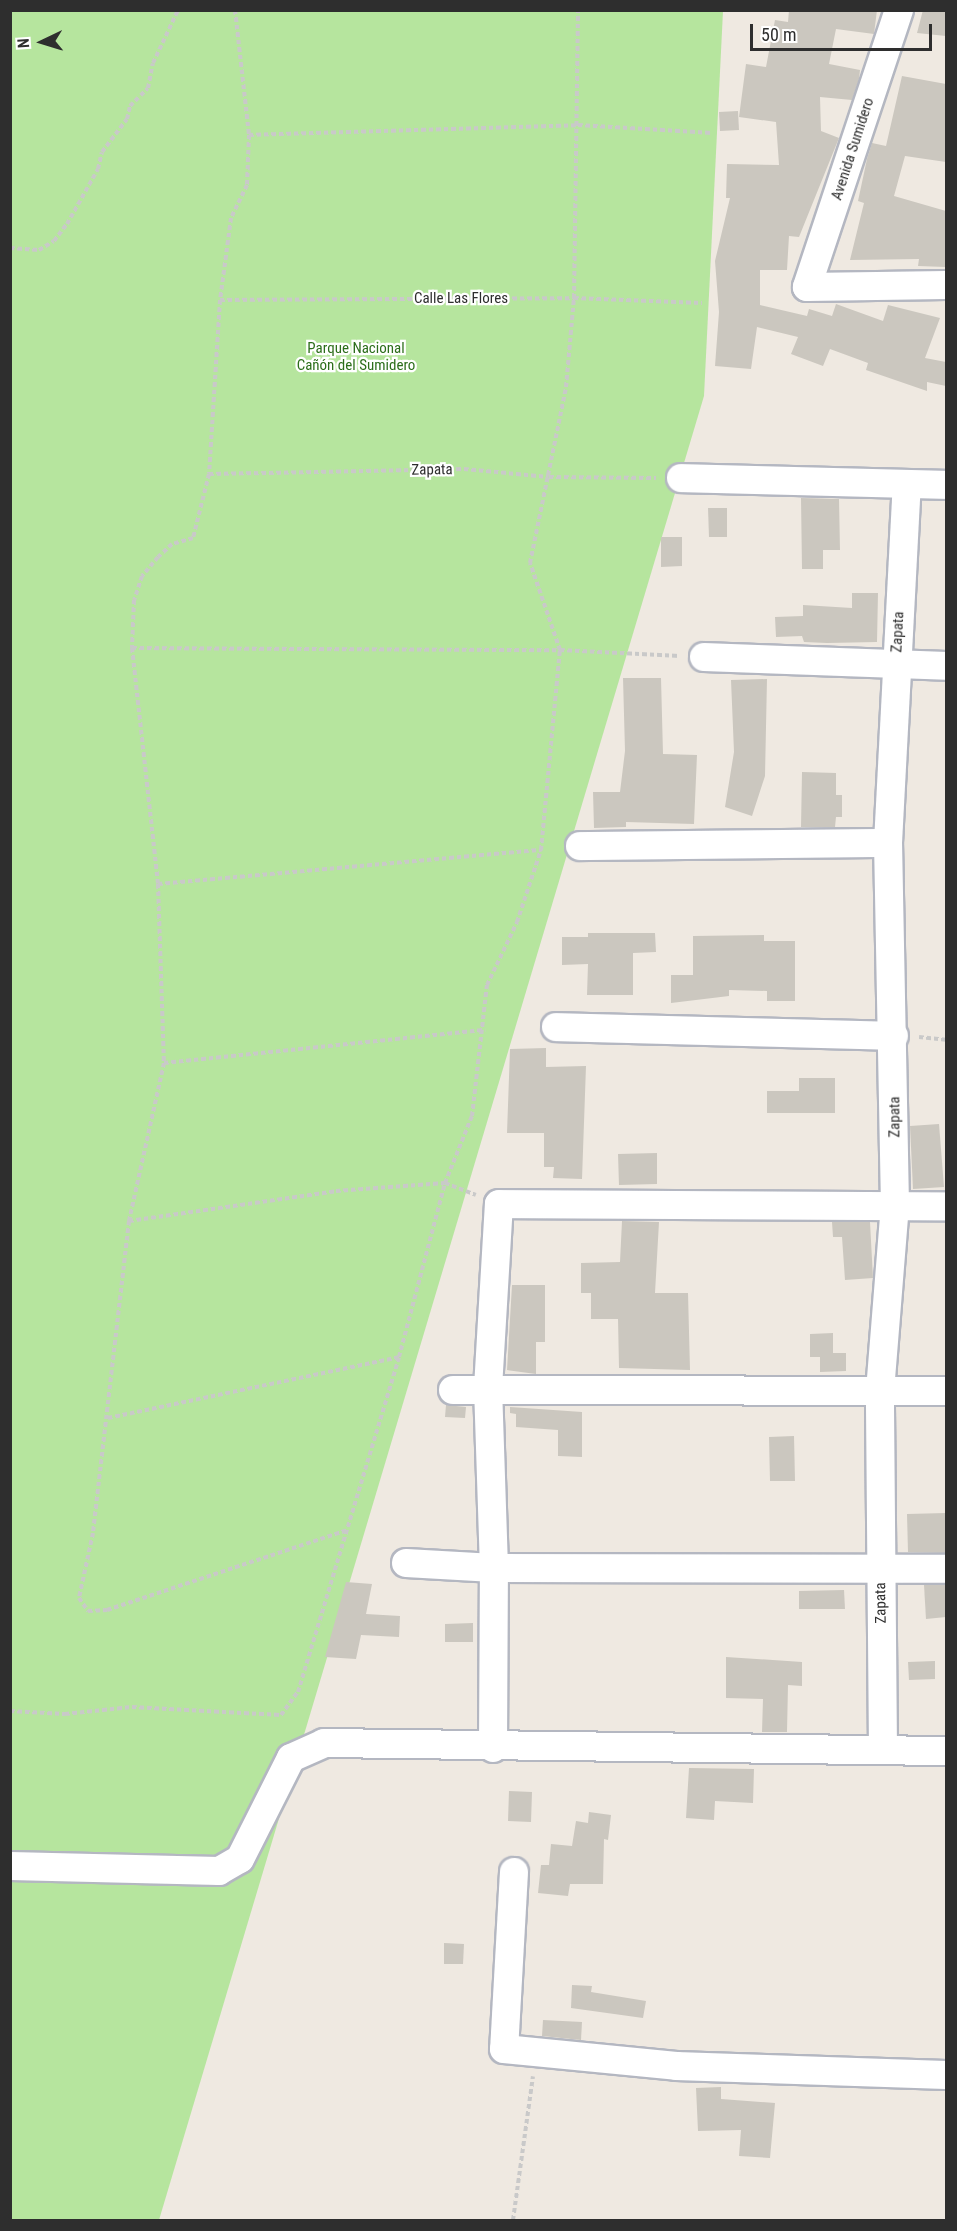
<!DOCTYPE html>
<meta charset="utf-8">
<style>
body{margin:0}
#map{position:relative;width:957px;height:2231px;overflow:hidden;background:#efe9e1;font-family:"Roboto Condensed",sans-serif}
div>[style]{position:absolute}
.green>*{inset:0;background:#b6e59e}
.building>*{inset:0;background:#cbc7bf}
.path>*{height:4px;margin-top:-2px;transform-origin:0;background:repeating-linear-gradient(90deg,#c9c9c9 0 4.5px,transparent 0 7.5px)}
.roads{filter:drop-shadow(2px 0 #b4b7c1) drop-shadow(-2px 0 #b4b7c1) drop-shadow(0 2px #b4b7c1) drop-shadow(0 -2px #b4b7c1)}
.minor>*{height:28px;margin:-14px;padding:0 14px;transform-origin:14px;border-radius:14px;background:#fff}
span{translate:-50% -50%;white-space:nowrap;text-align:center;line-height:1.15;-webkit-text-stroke:4.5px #fff;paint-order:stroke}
.street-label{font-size:15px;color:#2e2e2e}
.park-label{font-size:15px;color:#2c6e1b}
.frame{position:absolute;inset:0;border:12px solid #2e2e2e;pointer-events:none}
.north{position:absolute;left:12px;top:12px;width:60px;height:60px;-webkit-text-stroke:4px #fff;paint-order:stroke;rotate:266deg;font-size:16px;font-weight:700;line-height:24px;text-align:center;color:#2e2e2e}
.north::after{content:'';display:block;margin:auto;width:21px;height:27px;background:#2e2e2e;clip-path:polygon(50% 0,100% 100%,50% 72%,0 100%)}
.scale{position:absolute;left:750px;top:24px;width:182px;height:27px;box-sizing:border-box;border:3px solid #2e2e2e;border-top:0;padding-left:8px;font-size:18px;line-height:21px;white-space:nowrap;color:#2e2e2e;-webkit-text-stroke:4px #fff;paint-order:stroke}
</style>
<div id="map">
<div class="green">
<div style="clip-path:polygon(11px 11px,723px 11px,704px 396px,159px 2220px,11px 2220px)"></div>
</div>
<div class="building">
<div style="clip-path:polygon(789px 10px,877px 10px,874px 34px,836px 29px,829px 64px,860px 70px,859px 79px,852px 100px,820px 97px,821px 131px,839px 138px,799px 237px,789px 236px,787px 270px,760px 270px,760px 305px,807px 316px,809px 309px,832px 316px,836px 304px,883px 321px,888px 305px,940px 318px,925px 358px,946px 362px,946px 386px,927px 382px,927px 391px,866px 370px,868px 363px,830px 349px,823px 366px,791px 354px,798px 337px,757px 327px,751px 369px,715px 366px,719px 312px,715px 261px,730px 198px,726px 198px,727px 164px,779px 165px,776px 122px,739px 117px,746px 64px,766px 67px,775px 20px,788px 22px)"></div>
<div style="clip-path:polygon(923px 10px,946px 10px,946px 36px,917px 33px)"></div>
<div style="clip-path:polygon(902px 76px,946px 84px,946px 162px,905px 156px,894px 196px,946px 211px,946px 267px,918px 266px,919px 259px,850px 260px,864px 203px,858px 201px,867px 159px,872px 143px,886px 146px)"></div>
<div style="clip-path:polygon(738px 111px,739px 130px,720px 131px,719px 112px)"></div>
<div style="clip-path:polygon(801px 498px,839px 499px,840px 550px,823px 550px,823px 569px,802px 569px)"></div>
<div style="clip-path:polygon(708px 508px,727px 508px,727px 537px,709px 537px)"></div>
<div style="clip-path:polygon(661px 537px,682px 537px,682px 566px,661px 567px)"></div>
<div style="clip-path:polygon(852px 593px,878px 593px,877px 642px,827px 643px,804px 642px,802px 636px,776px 637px,775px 617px,803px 616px,803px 605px,852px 608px)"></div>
<div style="clip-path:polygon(623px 678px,661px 678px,663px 754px,697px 755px,694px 824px,626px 822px,626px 827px,594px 828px,593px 792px,620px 792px,625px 751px)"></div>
<div style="clip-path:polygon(767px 679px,765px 776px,752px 816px,725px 807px,734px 752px,731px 680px)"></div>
<div style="clip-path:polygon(802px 772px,836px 773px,836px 795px,842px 795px,842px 817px,836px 817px,835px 827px,801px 827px)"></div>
<div style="clip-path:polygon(588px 933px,655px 933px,656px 952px,633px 953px,633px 995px,587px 995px,588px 964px,562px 965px,562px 937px,588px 937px)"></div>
<div style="clip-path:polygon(764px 935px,764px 941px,795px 941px,795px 1001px,767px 1001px,767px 991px,729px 990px,729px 996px,671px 1003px,671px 975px,693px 975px,693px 936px)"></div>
<div style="clip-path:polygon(546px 1048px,546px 1067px,586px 1066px,582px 1179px,553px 1178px,554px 1167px,544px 1167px,544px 1133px,507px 1133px,510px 1049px)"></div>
<div style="clip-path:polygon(799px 1078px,835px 1078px,835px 1113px,767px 1113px,767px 1091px,799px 1091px)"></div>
<div style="clip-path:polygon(939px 1124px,944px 1187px,913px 1189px,910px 1126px)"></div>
<div style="clip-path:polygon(657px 1153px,657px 1184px,619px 1185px,618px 1154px)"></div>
<div style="clip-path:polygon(622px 1221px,659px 1222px,655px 1293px,688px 1293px,690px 1370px,619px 1368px,618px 1319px,591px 1319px,591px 1293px,581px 1293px,581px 1263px,620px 1262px)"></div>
<div style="clip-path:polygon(832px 1222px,870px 1222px,873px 1278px,845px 1280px,842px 1237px,833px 1237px)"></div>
<div style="clip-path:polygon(512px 1285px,545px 1285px,545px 1342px,536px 1342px,536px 1374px,507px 1370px)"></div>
<div style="clip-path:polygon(833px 1333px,833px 1353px,846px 1353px,846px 1371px,820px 1372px,820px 1357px,810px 1357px,810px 1334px)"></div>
<div style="clip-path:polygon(446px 1405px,466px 1407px,465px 1418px,445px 1417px)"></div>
<div style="clip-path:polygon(510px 1407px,582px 1412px,582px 1457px,558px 1456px,558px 1430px,516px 1427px,516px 1414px,510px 1413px)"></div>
<div style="clip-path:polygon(794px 1436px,795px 1481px,770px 1481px,769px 1437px)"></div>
<div style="clip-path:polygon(946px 1513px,946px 1553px,908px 1552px,907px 1514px)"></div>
<div style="clip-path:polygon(346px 1582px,372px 1584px,366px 1614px,400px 1616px,399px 1637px,361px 1635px,356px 1659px,325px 1657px)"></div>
<div style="clip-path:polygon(924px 1585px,946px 1585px,946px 1617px,926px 1619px)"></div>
<div style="clip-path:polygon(844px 1590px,845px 1609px,799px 1609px,799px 1591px)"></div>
<div style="clip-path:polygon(473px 1623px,473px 1642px,445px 1642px,445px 1624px)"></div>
<div style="clip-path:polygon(726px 1657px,802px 1662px,802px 1686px,788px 1685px,787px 1732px,762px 1732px,763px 1699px,726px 1698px)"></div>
<div style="clip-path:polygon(935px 1661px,935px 1679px,909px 1680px,908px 1662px)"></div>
<div style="clip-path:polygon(689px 1768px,754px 1769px,753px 1803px,715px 1801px,714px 1820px,686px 1818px)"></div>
<div style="clip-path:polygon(509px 1791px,532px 1792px,531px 1822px,508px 1821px)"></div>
<div style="clip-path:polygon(589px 1812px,611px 1815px,608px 1840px,604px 1839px,603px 1884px,570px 1884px,568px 1896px,538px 1893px,541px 1865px,549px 1865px,551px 1844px,572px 1846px,576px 1821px,588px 1823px)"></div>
<div style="clip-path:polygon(444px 1943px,464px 1944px,463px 1964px,444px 1964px)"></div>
<div style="clip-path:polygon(572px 1985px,592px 1986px,591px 1992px,646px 2001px,643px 2018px,571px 2008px)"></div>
<div style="clip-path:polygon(543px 2020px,582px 2022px,581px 2040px,542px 2036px)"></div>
<div style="clip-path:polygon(721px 2087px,721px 2099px,775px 2103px,770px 2158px,739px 2156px,741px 2130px,698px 2131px,696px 2088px)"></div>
</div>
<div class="path">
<div style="left:235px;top:10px;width:126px;rotate:83.6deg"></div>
<div style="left:249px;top:135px;width:50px;rotate:92.3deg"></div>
<div style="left:247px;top:185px;width:37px;rotate:116deg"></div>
<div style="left:231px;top:218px;width:83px;rotate:97.6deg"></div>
<div style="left:220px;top:300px;width:174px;rotate:93.6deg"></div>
<div style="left:209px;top:474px;width:66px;rotate:104deg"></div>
<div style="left:193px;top:538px;width:22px;rotate:164deg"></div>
<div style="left:172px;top:544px;width:19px;rotate:137deg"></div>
<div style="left:158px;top:557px;width:25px;rotate:130deg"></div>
<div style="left:142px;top:576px;width:25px;rotate:108deg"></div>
<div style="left:134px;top:600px;width:48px;rotate:92.4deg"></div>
<div style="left:132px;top:648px;width:237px;rotate:83.7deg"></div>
<div style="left:158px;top:884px;width:179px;rotate:88.1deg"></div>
<div style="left:164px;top:1063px;width:162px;rotate:102.5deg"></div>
<div style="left:129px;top:1221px;width:314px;rotate:96.6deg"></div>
<div style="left:93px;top:1533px;width:66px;rotate:102.2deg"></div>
<div style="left:79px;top:1598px;width:16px;rotate:55deg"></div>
<div style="left:88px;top:1611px;width:19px;rotate:-3deg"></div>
<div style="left:107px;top:1610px;width:253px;rotate:-18.4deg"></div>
<div style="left:249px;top:135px;width:329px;rotate:-1.7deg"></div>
<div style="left:578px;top:125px;width:135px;rotate:3.4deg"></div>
<div style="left:10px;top:248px;width:29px;rotate:4deg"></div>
<div style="left:39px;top:250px;width:17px;rotate:-31deg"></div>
<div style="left:54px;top:241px;width:21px;rotate:-53deg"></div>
<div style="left:67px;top:224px;width:63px;rotate:-60.6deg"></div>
<div style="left:98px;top:169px;width:17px;rotate:-77deg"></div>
<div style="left:102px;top:152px;width:41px;rotate:-52.9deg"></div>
<div style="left:127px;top:119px;width:13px;rotate:-77deg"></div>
<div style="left:130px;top:106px;width:25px;rotate:-45deg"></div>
<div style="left:148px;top:88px;width:25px;rotate:-79deg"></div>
<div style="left:153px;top:63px;width:59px;rotate:-64.7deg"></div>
<div style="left:220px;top:300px;width:354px;rotate:-0.3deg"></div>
<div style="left:574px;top:298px;width:128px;rotate:2.2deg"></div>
<div style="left:209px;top:474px;width:255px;rotate:-1.1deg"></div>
<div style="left:464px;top:469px;width:85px;rotate:5.4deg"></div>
<div style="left:549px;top:477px;width:107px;rotate:0.5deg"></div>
<div style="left:132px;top:648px;width:428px;rotate:0.3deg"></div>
<div style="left:560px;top:650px;width:120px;rotate:2.9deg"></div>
<div style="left:158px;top:884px;width:385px;rotate:-5.1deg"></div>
<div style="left:919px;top:1037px;width:27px;rotate:6deg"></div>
<div style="left:164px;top:1063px;width:323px;rotate:-5.9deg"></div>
<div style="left:129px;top:1221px;width:209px;rotate:-8.2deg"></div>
<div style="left:336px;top:1191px;width:109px;rotate:-4.2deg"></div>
<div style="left:445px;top:1183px;width:33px;rotate:21deg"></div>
<div style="left:108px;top:1418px;width:297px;rotate:-11.8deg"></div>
<div style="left:10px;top:1711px;width:55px;rotate:3.1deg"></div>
<div style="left:65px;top:1714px;width:67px;rotate:-6deg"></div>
<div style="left:132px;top:1707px;width:149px;rotate:3.1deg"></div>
<div style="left:281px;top:1715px;width:29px;rotate:-54deg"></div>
<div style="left:298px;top:1692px;width:350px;rotate:-73.2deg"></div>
<div style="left:399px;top:1357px;width:180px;rotate:-75.2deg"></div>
<div style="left:445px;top:1183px;width:72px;rotate:-68.1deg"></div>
<div style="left:472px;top:1116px;width:132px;rotate:-83.5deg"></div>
<div style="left:487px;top:985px;width:70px;rotate:-64.5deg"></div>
<div style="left:517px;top:922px;width:76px;rotate:-71.6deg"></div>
<div style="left:541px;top:850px;width:201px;rotate:-84.6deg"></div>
<div style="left:560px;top:650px;width:92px;rotate:-109deg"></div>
<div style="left:530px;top:563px;width:180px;rotate:-78.4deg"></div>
<div style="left:566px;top:387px;width:89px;rotate:-84.9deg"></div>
<div style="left:574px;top:298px;width:288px;rotate:-89.2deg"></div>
<div style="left:513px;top:2220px;width:145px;rotate:-82.1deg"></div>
</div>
<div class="roads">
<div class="minor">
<div style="left:899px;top:10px;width:292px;rotate:108.4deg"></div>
<div style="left:807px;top:287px;width:139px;rotate:-0.8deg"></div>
<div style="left:681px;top:478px;width:265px;rotate:1.5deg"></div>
<div style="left:704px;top:657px;width:242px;rotate:2.1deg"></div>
<div style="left:580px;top:846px;width:308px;rotate:-0.6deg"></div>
<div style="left:556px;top:1027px;width:338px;rotate:1.5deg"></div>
<div style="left:453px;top:1390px;width:493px;rotate:0.1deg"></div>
<div style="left:406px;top:1563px;width:88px;rotate:3.3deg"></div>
<div style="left:494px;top:1568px;width:452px;rotate:0.1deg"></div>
<div style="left:493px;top:1748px;width:180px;rotate:-89.7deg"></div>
<div style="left:494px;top:1568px;width:180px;rotate:-91.9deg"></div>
<div style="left:488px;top:1388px;width:184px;rotate:-86.6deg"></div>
<div style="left:499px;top:1204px;width:447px;rotate:0.3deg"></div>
<div style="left:883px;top:1750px;width:359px;rotate:-90.5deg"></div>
<div style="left:880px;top:1391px;width:186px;rotate:-85.4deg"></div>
<div style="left:895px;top:1206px;width:363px;rotate:-91.1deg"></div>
<div style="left:888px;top:843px;width:359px;rotate:-87deg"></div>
<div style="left:10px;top:1866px;width:209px;rotate:1.4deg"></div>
<div style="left:219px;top:1871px;width:24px;rotate:-30deg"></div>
<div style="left:240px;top:1859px;width:113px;rotate:-63.2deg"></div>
<div style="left:291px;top:1758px;width:36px;rotate:-24deg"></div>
<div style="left:324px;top:1743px;width:622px;rotate:0.74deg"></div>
<div style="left:514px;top:1872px;width:177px;rotate:93.2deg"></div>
<div style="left:504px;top:2049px;width:173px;rotate:5.6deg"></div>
<div style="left:676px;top:2066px;width:270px;rotate:1.9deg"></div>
</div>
</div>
<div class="street-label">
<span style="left:853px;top:149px;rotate:-72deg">Avenida Sumidero</span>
<span style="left:461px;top:299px">Calle Las Flores</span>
<span style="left:432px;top:470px;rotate:-1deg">Zapata</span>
<span style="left:898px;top:632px;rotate:-87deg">Zapata</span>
<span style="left:895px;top:1117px;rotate:-90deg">Zapata</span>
<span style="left:881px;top:1603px;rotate:-91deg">Zapata</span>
</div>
<div class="park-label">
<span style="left:356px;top:357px">Parque Nacional<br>Cañón del Sumidero</span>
</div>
<div class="frame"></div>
<div class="north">N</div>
<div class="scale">50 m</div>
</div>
